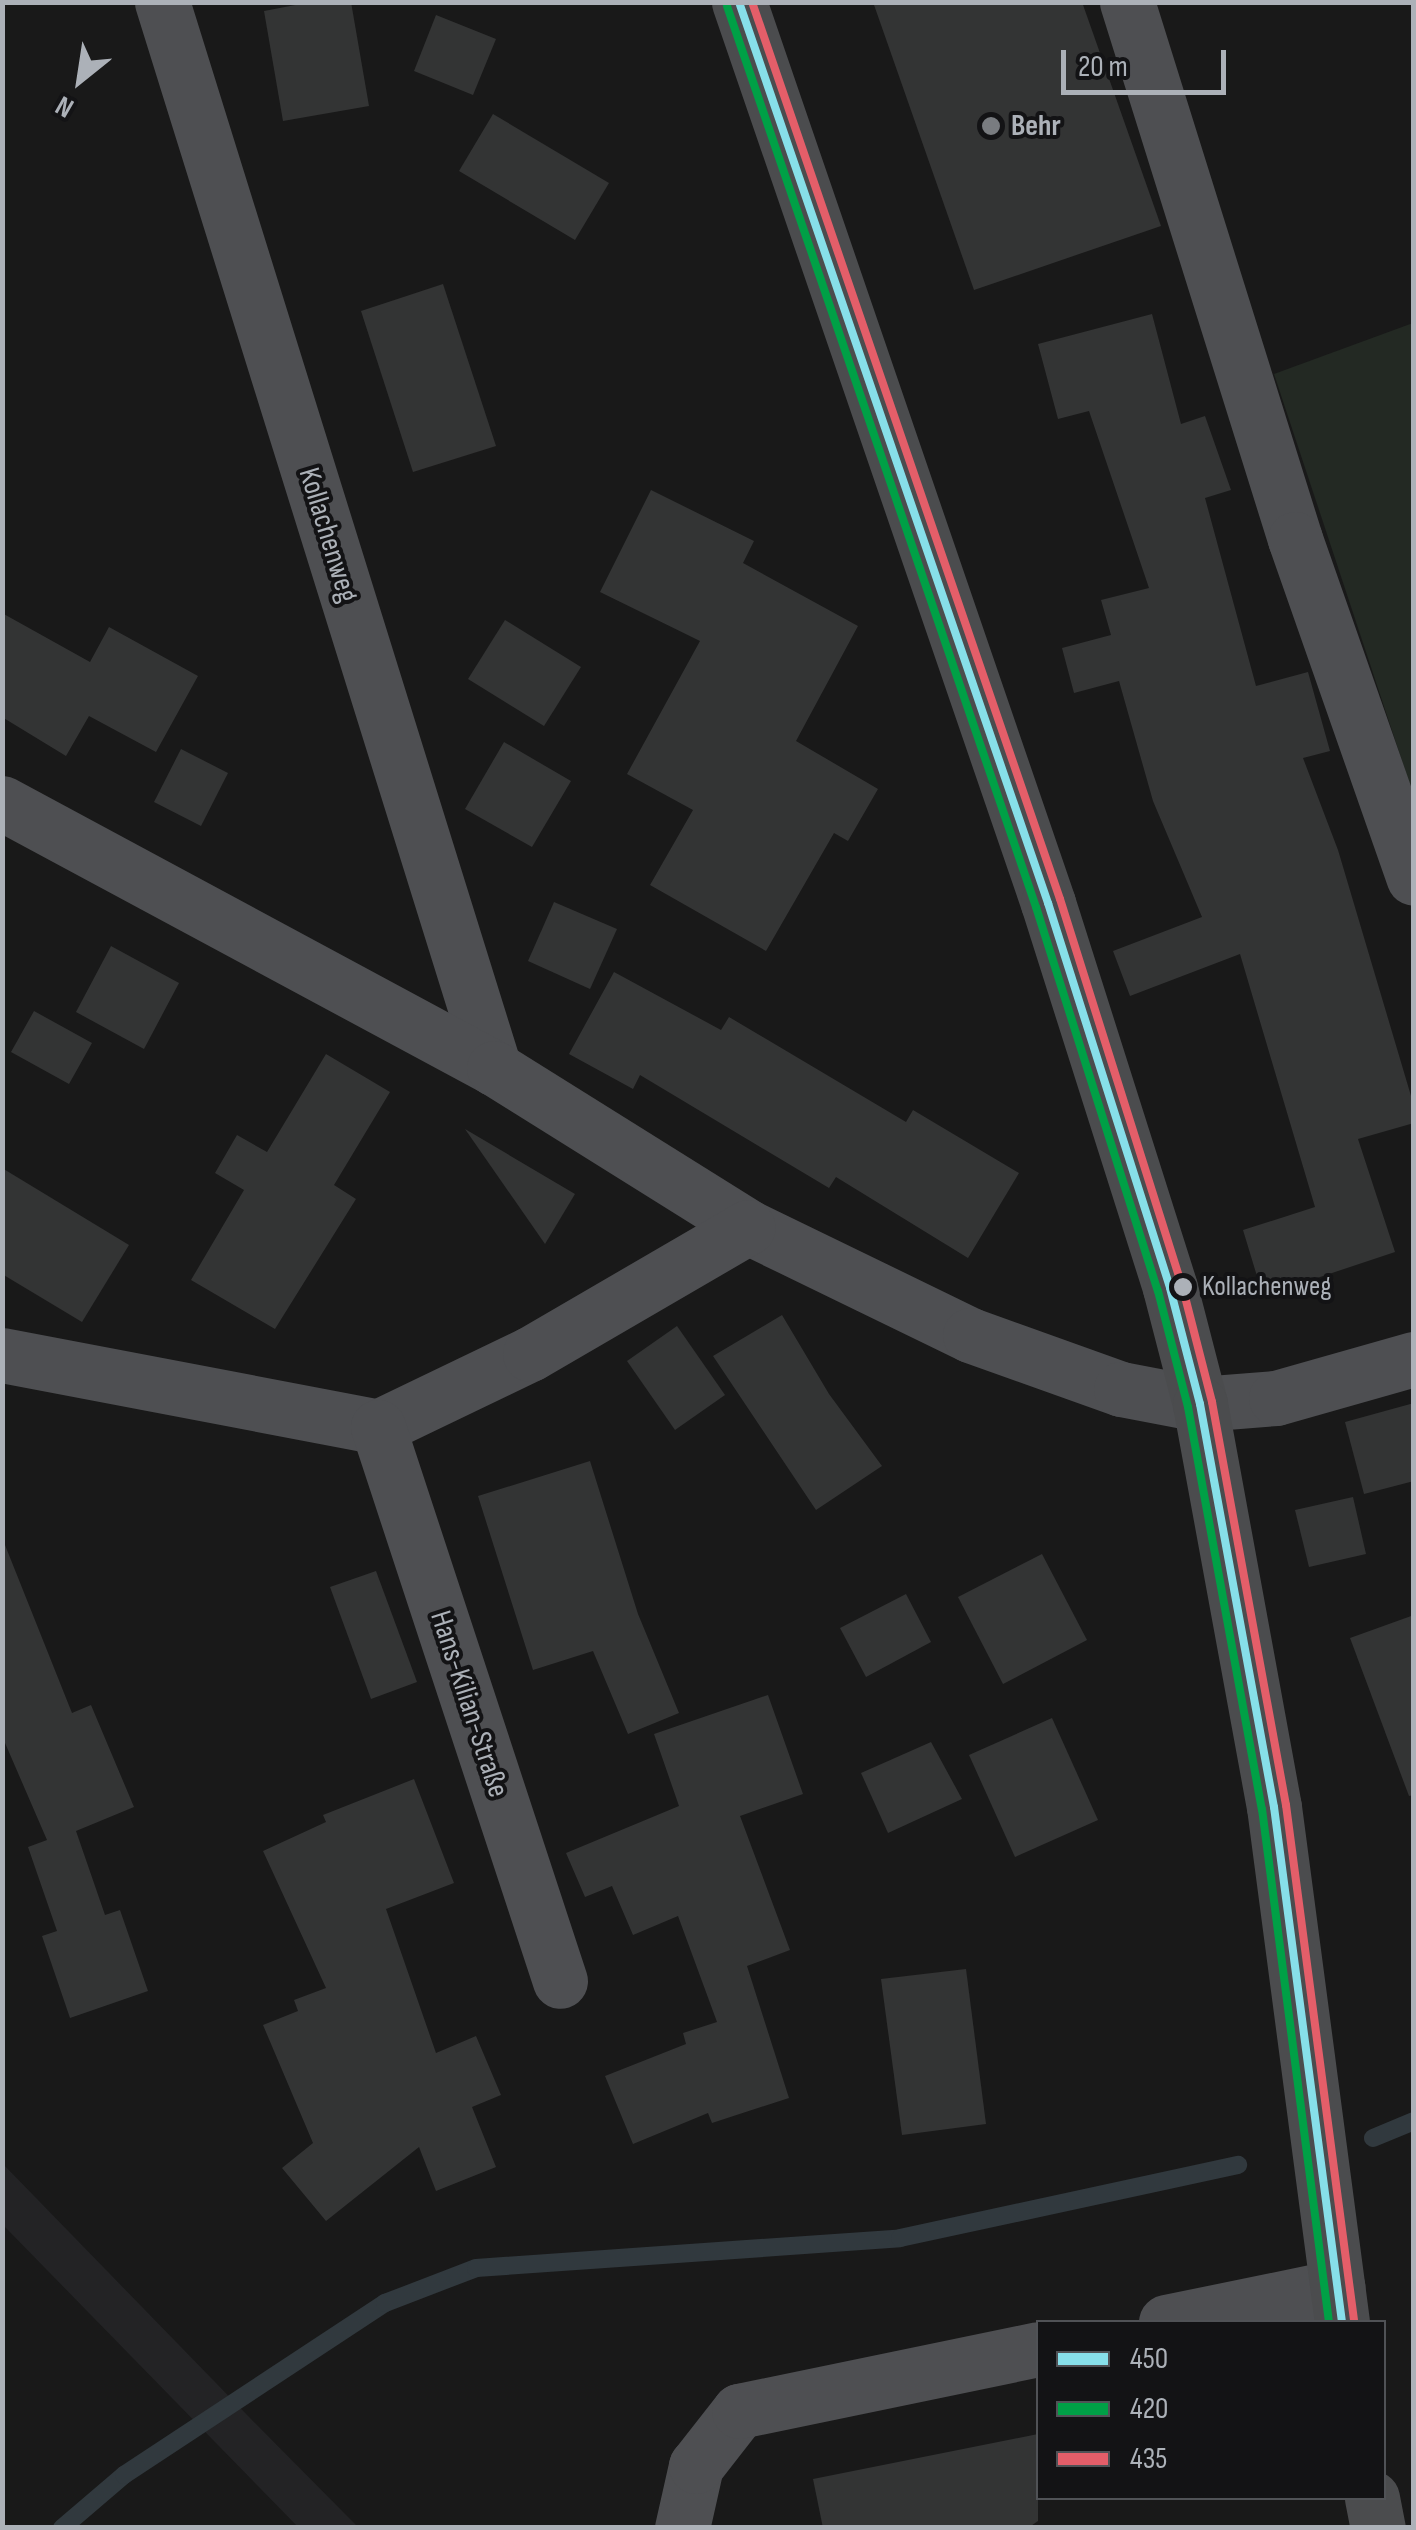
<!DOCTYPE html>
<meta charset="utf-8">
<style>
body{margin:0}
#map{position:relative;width:1416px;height:2530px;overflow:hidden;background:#191919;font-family:"Sofia Sans Condensed",sans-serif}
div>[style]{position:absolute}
.built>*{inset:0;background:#232325}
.green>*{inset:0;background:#232923}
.stream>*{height:18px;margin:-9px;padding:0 9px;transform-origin:9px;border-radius:9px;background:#31393e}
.building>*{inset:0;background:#333434}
.minor>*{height:55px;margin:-27.5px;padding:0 27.5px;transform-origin:27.5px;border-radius:27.5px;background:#4e4f52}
.major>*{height:55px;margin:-27.5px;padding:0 27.5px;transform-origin:27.5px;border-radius:27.5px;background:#4b4c4e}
.bus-1>*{height:8px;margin:-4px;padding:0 4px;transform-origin:4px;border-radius:4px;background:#87dfe9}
.bus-2>*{height:8px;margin:-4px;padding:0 4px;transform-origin:4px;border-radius:4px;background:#00a046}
.bus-3>*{height:8px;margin:-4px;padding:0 4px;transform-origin:4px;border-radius:4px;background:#e45e69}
.dots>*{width:28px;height:28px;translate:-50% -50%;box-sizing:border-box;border:5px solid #131315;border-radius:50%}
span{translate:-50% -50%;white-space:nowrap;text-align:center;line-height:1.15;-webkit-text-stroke:8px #131315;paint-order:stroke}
.bus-label{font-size:28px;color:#acb1b8}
.left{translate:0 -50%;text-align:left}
.poi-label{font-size:30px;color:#acb1b8;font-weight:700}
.street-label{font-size:30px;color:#acb1b8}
.frame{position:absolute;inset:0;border:5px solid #acb1b8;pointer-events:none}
.legend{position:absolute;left:1036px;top:2320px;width:350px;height:180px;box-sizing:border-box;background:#131315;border:2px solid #505256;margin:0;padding:12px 18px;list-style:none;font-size:30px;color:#acb1b8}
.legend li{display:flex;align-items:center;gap:20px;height:50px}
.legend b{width:50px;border:2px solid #505256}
.north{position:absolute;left:30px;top:30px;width:100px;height:100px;-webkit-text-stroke:8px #131315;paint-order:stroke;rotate:210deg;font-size:28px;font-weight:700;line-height:40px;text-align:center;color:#acb1b8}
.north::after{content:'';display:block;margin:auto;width:35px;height:45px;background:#acb1b8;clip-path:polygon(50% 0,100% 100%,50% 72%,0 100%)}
.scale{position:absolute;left:1061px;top:50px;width:165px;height:45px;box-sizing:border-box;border:5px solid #acb1b8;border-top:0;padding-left:12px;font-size:30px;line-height:35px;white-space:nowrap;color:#acb1b8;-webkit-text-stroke:8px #131315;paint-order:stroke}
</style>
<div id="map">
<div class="built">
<div style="clip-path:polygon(3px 2164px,251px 2419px,358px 2527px,298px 2527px,3px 2225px)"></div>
</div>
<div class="green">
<div style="clip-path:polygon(1413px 323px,1413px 794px,1274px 374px)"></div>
</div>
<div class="stream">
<div style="left:1373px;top:2138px;width:44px;rotate:-22.5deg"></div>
<div style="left:62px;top:2528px;width:82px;rotate:-40.5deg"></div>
<div style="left:124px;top:2475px;width:313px;rotate:-33.4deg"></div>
<div style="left:385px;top:2303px;width:97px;rotate:-21deg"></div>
<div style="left:476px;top:2268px;width:425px;rotate:-4deg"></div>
<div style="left:900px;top:2238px;width:346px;rotate:-12.2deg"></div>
</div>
<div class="building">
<div style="clip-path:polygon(311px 2px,351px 2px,369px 106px,283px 121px,264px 11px)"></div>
<div style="clip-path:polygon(873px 2px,1082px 2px,1161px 226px,974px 290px)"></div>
<div style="clip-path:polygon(436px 15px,496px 39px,473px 95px,414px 71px)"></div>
<div style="clip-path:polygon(493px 114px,609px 183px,575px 240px,459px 171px)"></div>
<div style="clip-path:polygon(443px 284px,496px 446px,413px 472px,361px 311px)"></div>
<div style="clip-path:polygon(1152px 314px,1181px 424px,1205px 416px,1231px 490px,1205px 498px,1256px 686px,1308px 672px,1330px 751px,1303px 758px,1338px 850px,1414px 1106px,1414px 1123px,1358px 1139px,1395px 1252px,1263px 1296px,1243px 1230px,1315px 1207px,1240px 954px,1130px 996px,1113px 951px,1202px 917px,1153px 801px,1119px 681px,1074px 693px,1062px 648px,1111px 635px,1101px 600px,1149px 588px,1089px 411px,1058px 419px,1038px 344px)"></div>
<div style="clip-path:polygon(651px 490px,754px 541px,743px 563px,858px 626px,796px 741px,878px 789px,848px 841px,834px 833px,766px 951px,650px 885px,693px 810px,627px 774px,700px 641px,600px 592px)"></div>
<div style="clip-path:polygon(2px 613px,90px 662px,109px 627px,198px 676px,156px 752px,89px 716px,66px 756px,2px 717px)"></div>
<div style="clip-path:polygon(505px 620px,581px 667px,544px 726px,468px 679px)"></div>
<div style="clip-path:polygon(504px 742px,571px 781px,532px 847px,465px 809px)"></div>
<div style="clip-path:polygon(181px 749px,228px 773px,201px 826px,154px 802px)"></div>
<div style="clip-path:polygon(554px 902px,617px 929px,590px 989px,528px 961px)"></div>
<div style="clip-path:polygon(111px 946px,179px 983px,144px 1049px,76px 1012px)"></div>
<div style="clip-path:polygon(614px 972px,721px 1030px,729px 1017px,906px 1122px,913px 1110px,1019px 1173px,968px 1258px,836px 1177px,829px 1188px,640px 1075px,633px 1089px,569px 1054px)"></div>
<div style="clip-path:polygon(34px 1011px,92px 1043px,69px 1084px,11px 1052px)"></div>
<div style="clip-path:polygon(326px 1054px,390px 1092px,334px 1185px,356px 1199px,275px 1329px,191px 1280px,244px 1190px,215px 1173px,237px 1135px,267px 1152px)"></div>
<div style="clip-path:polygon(465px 1129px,575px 1194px,545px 1244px)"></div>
<div style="clip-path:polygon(2px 1168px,129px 1245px,82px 1322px,2px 1274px)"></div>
<div style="clip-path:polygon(782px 1315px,829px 1394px,882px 1466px,816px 1510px,713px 1356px)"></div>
<div style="clip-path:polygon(677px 1326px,725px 1395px,675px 1430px,627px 1361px)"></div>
<div style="clip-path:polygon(1414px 1403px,1414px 1481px,1364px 1494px,1345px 1422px)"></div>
<div style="clip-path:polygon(590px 1461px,638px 1614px,679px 1713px,628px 1734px,593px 1651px,533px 1670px,478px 1496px)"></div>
<div style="clip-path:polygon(1353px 1497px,1366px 1554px,1309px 1567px,1295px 1510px)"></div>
<div style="clip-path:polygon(5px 1545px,72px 1713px,91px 1705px,134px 1807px,76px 1831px,105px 1915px,120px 1910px,148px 1991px,70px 2018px,42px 1936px,57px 1931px,28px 1847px,47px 1840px,2px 1736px)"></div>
<div style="clip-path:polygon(1042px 1554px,1087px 1640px,1003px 1684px,958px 1597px)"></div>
<div style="clip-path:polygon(376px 1571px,417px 1682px,371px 1699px,330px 1587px)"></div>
<div style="clip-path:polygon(906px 1594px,931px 1642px,866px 1677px,840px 1628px)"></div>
<div style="clip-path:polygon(1414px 1615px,1414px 1795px,1409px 1796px,1350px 1638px)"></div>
<div style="clip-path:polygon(768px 1695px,803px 1794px,740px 1816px,790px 1950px,747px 1966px,789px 2098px,712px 2123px,708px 2113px,633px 2144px,605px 2076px,686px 2044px,683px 2033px,717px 2022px,678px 1916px,633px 1935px,612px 1886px,585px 1897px,566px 1853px,679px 1806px,654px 1734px)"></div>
<div style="clip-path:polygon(1052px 1718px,1098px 1820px,1015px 1857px,969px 1755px)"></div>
<div style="clip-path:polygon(931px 1742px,962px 1799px,888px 1833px,861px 1773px)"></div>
<div style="clip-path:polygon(414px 1779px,454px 1883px,386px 1909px,436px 2053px,476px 2036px,501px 2095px,472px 2107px,496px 2167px,436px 2191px,419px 2147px,326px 2221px,282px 2168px,313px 2143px,263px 2025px,298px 2011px,294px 2000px,326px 1988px,263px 1851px,326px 1822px,323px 1815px)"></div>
<div style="clip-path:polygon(966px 1969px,986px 2124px,902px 2135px,881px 1979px)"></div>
<div style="clip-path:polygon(1038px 2434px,1038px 2521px,1028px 2528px,823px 2528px,813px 2479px)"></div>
</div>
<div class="minor">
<div style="left:162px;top:2px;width:1117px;rotate:72.7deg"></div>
<div style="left:1127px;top:2px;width:563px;rotate:72.63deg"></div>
<div style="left:1295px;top:539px;width:359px;rotate:70.7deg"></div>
<div style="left:2px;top:803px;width:559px;rotate:28.31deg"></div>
<div style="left:494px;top:1068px;width:300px;rotate:32deg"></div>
<div style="left:748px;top:1227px;width:247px;rotate:25.9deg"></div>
<div style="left:970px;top:1335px;width:160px;rotate:19.7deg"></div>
<div style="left:1121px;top:1389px;width:80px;rotate:10.8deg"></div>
<div style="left:1200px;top:1404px;width:76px;rotate:-4.5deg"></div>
<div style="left:1276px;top:1398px;width:143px;rotate:-15.8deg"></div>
<div style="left:2px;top:1355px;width:383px;rotate:10.8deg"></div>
<div style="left:378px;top:1427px;width:169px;rotate:-25.7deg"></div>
<div style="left:530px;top:1354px;width:252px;rotate:-30.2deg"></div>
<div style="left:378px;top:1427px;width:583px;rotate:71.81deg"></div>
<div style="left:1166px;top:2322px;width:175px;rotate:-11.6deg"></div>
<div style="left:682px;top:2528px;width:64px;rotate:-77.3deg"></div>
<div style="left:696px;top:2466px;width:70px;rotate:-52deg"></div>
<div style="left:739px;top:2411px;width:305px;rotate:-11.7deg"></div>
</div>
<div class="major">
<div style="left:739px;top:2px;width:953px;rotate:71.07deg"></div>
<div style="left:1048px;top:903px;width:404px;rotate:72.4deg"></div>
<div style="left:1170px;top:1288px;width:120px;rotate:75.5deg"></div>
<div style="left:1200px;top:1404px;width:410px;rotate:79.6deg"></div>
<div style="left:1274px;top:1807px;width:519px;rotate:82.48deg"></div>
<div style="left:1372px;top:2498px;width:31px;rotate:79deg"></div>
</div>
<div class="bus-1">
<div style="left:739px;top:2px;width:953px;rotate:71.07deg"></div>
<div style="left:1048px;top:903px;width:404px;rotate:72.4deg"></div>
<div style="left:1170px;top:1288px;width:120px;rotate:75.5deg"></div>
<div style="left:1200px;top:1404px;width:410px;rotate:79.6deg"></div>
<div style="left:1274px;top:1807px;width:519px;rotate:82.48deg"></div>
</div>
<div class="bus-2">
<div style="left:727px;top:6px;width:953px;rotate:71.07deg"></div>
<div style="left:1036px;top:907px;width:403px;rotate:72.4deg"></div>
<div style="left:1158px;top:1291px;width:120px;rotate:75.5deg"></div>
<div style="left:1188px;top:1407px;width:409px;rotate:79.6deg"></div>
<div style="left:1262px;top:1809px;width:517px;rotate:82.56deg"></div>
</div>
<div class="bus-3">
<div style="left:752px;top:2px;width:948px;rotate:71.05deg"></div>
<div style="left:1060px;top:899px;width:405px;rotate:72.5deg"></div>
<div style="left:1182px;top:1285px;width:121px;rotate:75.6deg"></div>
<div style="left:1212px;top:1402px;width:410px;rotate:79.6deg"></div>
<div style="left:1286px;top:1805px;width:519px;rotate:82.48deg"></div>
</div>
<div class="dots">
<div style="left:991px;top:126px;background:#797c80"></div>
<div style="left:1183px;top:1287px;background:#acb1b8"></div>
</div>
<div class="bus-label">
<span class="left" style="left:1202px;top:1287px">Kollachenweg</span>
</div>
<div class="poi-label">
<span class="left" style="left:1011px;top:126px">Behr</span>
</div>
<div class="street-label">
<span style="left:328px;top:535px;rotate:73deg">Kollachenweg</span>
<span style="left:469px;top:1704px;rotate:72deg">Hans-Kilian-Straße</span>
</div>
<div class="frame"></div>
<ul class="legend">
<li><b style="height:12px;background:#87dfe9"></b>450</li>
<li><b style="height:12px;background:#00a046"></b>420</li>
<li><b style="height:12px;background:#e45e69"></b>435</li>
</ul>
<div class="north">N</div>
<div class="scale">20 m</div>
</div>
